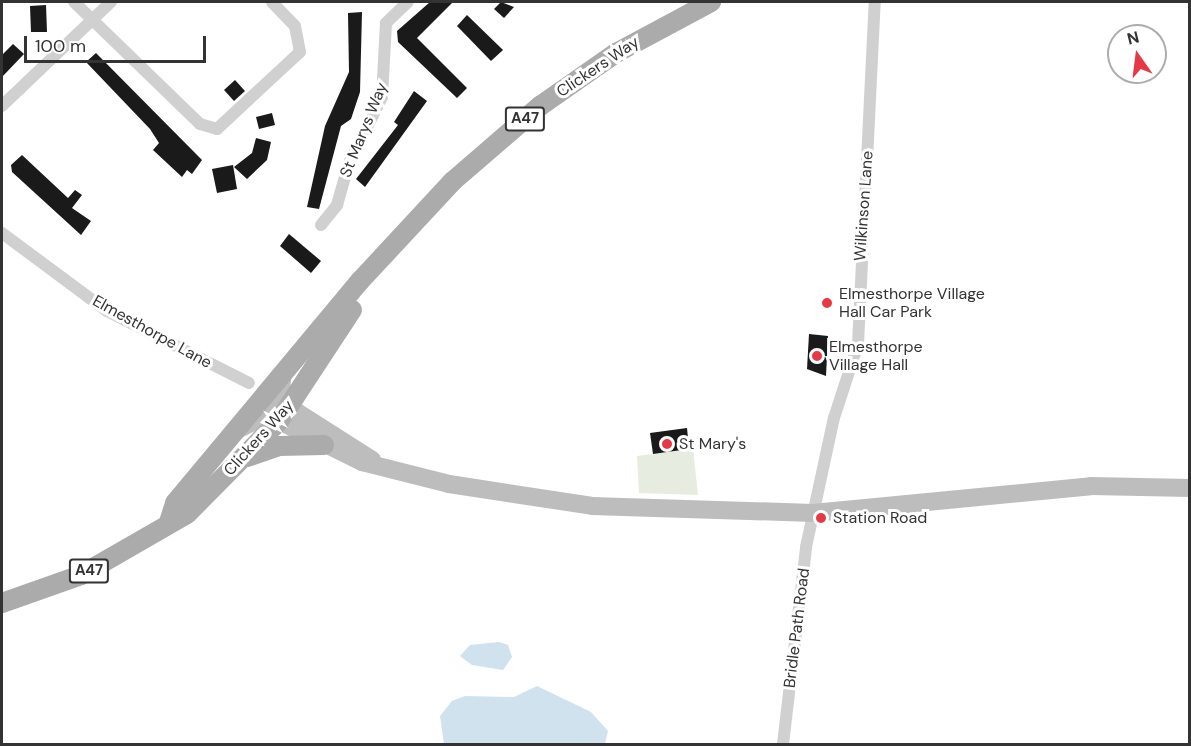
<!DOCTYPE html>
<style>
body{margin:0}
#map{position:relative;width:1191px;height:746px;overflow:hidden;background:#fff;font-family:"DM Sans",sans-serif}
div>[style]{position:absolute}
.green>*{inset:0;background:#e6ecdf}
.water>*{inset:0;background:#cfe2ee}
.building>*{inset:0;background:#1a1a1a}
.minor>*{height:12px;margin:-6px;padding:0 6px;transform-origin:6px;border-radius:6px;background:#d0d0d0}
.secondary>*{height:18px;margin:-9px;padding:0 9px;transform-origin:9px;border-radius:9px;background:#bdbdbd}
.primary>*{height:20px;margin:-10px;padding:0 10px;transform-origin:10px;border-radius:10px;background:#ababab}
.dots>*{width:16px;height:16px;translate:-50% -50%;box-sizing:border-box;border:3px solid #fff;border-radius:50%}
span{translate:-50% -50%;white-space:nowrap;text-align:center;line-height:1.15;-webkit-text-stroke:6px #fff;paint-order:stroke}
.shield-label span{padding:2px 4px;background:#fff;border:2px solid;border-radius:4px;-webkit-text-stroke-width:0}
.shield-label{font-size:15px;color:#333;font-weight:700}
.street-label{font-size:16px;color:#333}
.poi-label{font-size:16px;color:#333}
.left{translate:0 -50%;text-align:left}
.frame{position:absolute;inset:0;border:3px solid #333;pointer-events:none}
.north{position:absolute;left:1107px;top:24px;width:60px;height:60px;box-sizing:border-box;background:#fff;border:2px solid #adadad;border-radius:50%;rotate:346deg;font-size:16px;font-weight:700;line-height:24px;text-align:center;color:#333}
.north::after{content:'';display:block;margin:auto;width:21px;height:27px;background:#e63946;clip-path:polygon(50% 0,100% 100%,50% 72%,0 100%)}
.scale{position:absolute;left:24px;top:36px;width:182px;height:27px;box-sizing:border-box;border:3px solid #333;border-top:0;padding-left:8px;font-size:18px;line-height:21px;white-space:nowrap;color:#333;-webkit-text-stroke:4px #fff;paint-order:stroke}
</style>
<div id="map">
<div class="green">
<div style="clip-path:polygon(693px 449px,698px 495px,639px 493px,637px 456px)"></div>
</div>
<div class="water">
<div style="clip-path:polygon(499px 642px,508px 645px,512px 657px,503px 670px,472px 665px,460px 656px,470px 645px)"></div>
<div style="clip-path:polygon(537px 686px,591px 712px,608px 731px,605px 744px,444px 744px,440px 716px,452px 701px,465px 696px,514px 697px)"></div>
</div>
<div class="building">
<div style="clip-path:polygon(430px 2px,453px 2px,417px 38px,467px 88px,457px 98px,398px 42px,397px 31px)"></div>
<div style="clip-path:polygon(501px 2px,514px 7px,504px 18px,494px 9px)"></div>
<div style="clip-path:polygon(46px 5px,47px 32px,31px 32px,30px 6px)"></div>
<div style="clip-path:polygon(362px 12px,360px 92px,351px 119px,341px 126px,319px 209px,307px 207px,325px 126px,349px 72px,348px 13px)"></div>
<div style="clip-path:polygon(467px 15px,503px 50px,491px 61px,457px 26px)"></div>
<div style="clip-path:polygon(13px 44px,24px 54px,2px 77px,2px 55px)"></div>
<div style="clip-path:polygon(96px 53px,202px 160px,192px 174px,187px 170px,182px 177px,153px 150px,159px 143px,150px 129px,86px 62px)"></div>
<div style="clip-path:polygon(235px 80px,245px 91px,234px 101px,224px 90px)"></div>
<div style="clip-path:polygon(414px 91px,427px 101px,365px 187px,356px 179px,398px 125px,394px 122px)"></div>
<div style="clip-path:polygon(272px 113px,275px 125px,259px 129px,256px 117px)"></div>
<div style="clip-path:polygon(256px 138px,271px 142px,267px 160px,247px 179px,234px 167px,252px 153px)"></div>
<div style="clip-path:polygon(22px 155px,68px 198px,75px 190px,82px 195px,72px 208px,91px 221px,81px 235px,12px 172px,11px 165px)"></div>
<div style="clip-path:polygon(233px 165px,237px 189px,217px 193px,212px 169px)"></div>
<div style="clip-path:polygon(289px 234px,321px 261px,311px 273px,280px 246px)"></div>
<div style="clip-path:polygon(809px 334px,828px 336px,826px 376px,807px 369px)"></div>
<div style="clip-path:polygon(687px 428px,689px 449px,653px 454px,650px 433px)"></div>
</div>
<div class="minor">
<div style="left:74px;top:2px;width:175px;rotate:44.1deg"></div>
<div style="left:200px;top:124px;width:18px;rotate:16deg"></div>
<div style="left:217px;top:129px;width:113px;rotate:-42.9deg"></div>
<div style="left:300px;top:52px;width:26px;rotate:-101deg"></div>
<div style="left:295px;top:26px;width:33px;rotate:-134deg"></div>
<div style="left:2px;top:106px;width:151px;rotate:-43.7deg"></div>
<div style="left:321px;top:225px;width:26px;rotate:-51deg"></div>
<div style="left:337px;top:205px;width:44px;rotate:-74.1deg"></div>
<div style="left:349px;top:163px;width:74px;rotate:-63.4deg"></div>
<div style="left:382px;top:97px;width:74px;rotate:-86.9deg"></div>
<div style="left:386px;top:23px;width:30px;rotate:-44deg"></div>
<div style="left:2px;top:233px;width:131px;rotate:36.6deg"></div>
<div style="left:107px;top:311px;width:159px;rotate:26.9deg"></div>
<div style="left:783px;top:744px;width:198px;rotate:-83.3deg"></div>
<div style="left:806px;top:547px;width:132px;rotate:-77.8deg"></div>
<div style="left:834px;top:418px;width:78px;rotate:-72deg"></div>
<div style="left:858px;top:344px;width:342px;rotate:-87.2deg"></div>
</div>
<div class="secondary">
<div style="left:282px;top:379px;width:42px;rotate:94.1deg"></div>
<div style="left:279px;top:421px;width:93px;rotate:26.3deg"></div>
<div style="left:362px;top:462px;width:90px;rotate:14.2deg"></div>
<div style="left:449px;top:484px;width:145px;rotate:8.7deg"></div>
<div style="left:592px;top:506px;width:221px;rotate:1.8deg"></div>
<div style="left:813px;top:513px;width:279px;rotate:-5.5deg"></div>
<div style="left:1091px;top:486px;width:99px;rotate:1.2deg"></div>
<div style="left:239px;top:429px;width:53px;rotate:-27.1deg"></div>
<div style="left:286px;top:405px;width:102px;rotate:32.6deg"></div>
</div>
<div class="primary">
<div style="left:247px;top:457px;width:34px;rotate:-19deg"></div>
<div style="left:279px;top:446px;width:45px;rotate:-1.3deg"></div>
<div style="left:169px;top:522px;width:20px;rotate:-72deg"></div>
<div style="left:175px;top:503px;width:289px;rotate:-50.2deg"></div>
<div style="left:360px;top:281px;width:137px;rotate:-47.1deg"></div>
<div style="left:453px;top:181px;width:115px;rotate:-40.8deg"></div>
<div style="left:540px;top:106px;width:93px;rotate:-34.9deg"></div>
<div style="left:616px;top:53px;width:108px;rotate:-28.2deg"></div>
<div style="left:2px;top:603px;width:84px;rotate:-19.5deg"></div>
<div style="left:81px;top:575px;width:122px;rotate:-29.9deg"></div>
<div style="left:187px;top:514px;width:131px;rotate:-45.3deg"></div>
<div style="left:279px;top:421px;width:133px;rotate:-56.7deg"></div>
</div>
<div class="dots">
<div style="left:827px;top:303px;background:#e63946"></div>
<div style="left:817px;top:356px;background:#e63946"></div>
<div style="left:667px;top:444px;background:#e63946"></div>
<div style="left:821px;top:518px;background:#e63946"></div>
</div>
<div class="shield-label">
<span style="left:525px;top:119px">A47</span>
<span style="left:89px;top:571px">A47</span>
</div>
<div class="street-label">
<span style="left:598px;top:67px;rotate:-34deg">Clickers Way</span>
<span style="left:364px;top:130px;rotate:-68deg">St Marys Way</span>
<span style="left:864px;top:206px;rotate:-86deg">Wilkinson Lane</span>
<span style="left:152px;top:332px;rotate:29deg">Elmesthorpe Lane</span>
<span style="left:259px;top:438px;rotate:-48deg">Clickers Way</span>
<span style="left:797px;top:628px;rotate:-83deg">Bridle Path Road</span>
</div>
<div class="poi-label">
<span class="left" style="left:839px;top:303px">Elmesthorpe Village<br>Hall Car Park</span>
<span class="left" style="left:829px;top:356px">Elmesthorpe<br>Village Hall</span>
<span class="left" style="left:679px;top:444px">St Mary's</span>
<span class="left" style="left:833px;top:518px">Station Road</span>
</div>
<div class="frame"></div>
<div class="north">N</div>
<div class="scale">100 m</div>
</div>
